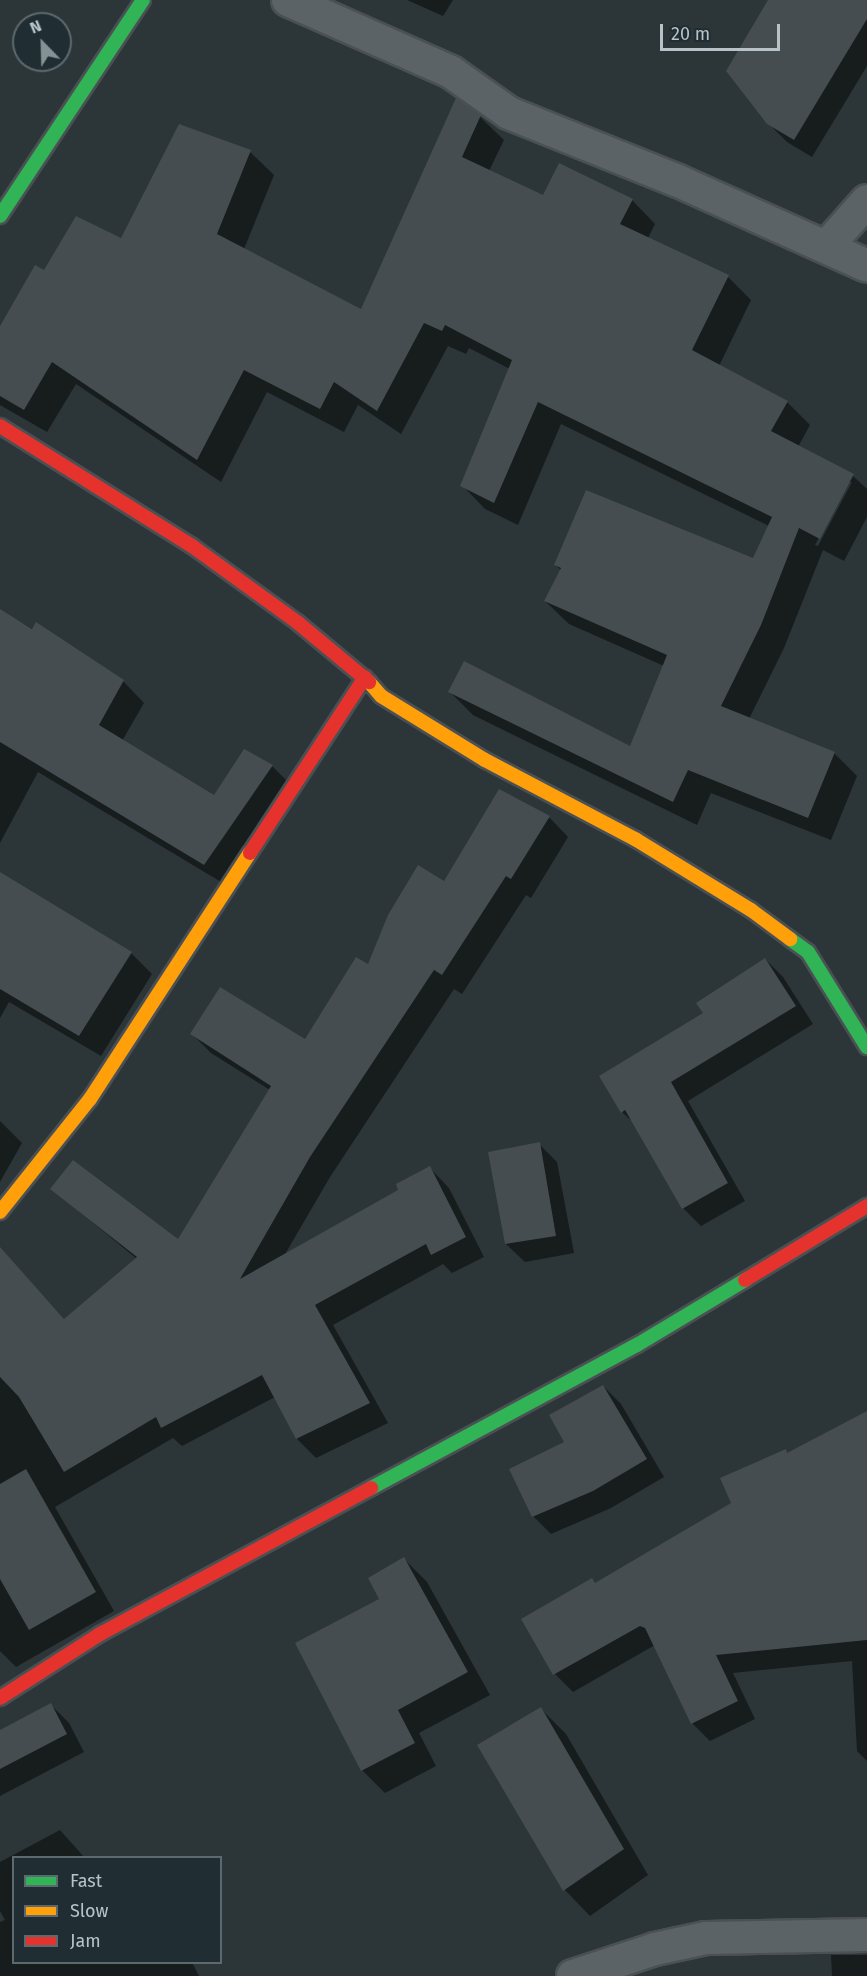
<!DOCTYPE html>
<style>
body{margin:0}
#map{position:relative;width:867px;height:1976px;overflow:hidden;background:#2c3538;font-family:"Fira Sans",sans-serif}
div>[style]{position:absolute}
.shadow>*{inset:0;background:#0007}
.building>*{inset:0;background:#454d50}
.roads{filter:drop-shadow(2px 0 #4a5053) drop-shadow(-2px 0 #4a5053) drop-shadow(0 2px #4a5053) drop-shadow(0 -2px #4a5053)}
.street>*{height:32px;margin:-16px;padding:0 16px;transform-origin:16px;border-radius:16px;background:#5c6366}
.fast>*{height:14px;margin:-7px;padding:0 7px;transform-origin:7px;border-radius:7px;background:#30b455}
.slow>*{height:14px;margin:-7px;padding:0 7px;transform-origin:7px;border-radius:7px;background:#ff9f0a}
.jam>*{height:14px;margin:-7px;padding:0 7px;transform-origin:7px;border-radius:7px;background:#e5322d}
span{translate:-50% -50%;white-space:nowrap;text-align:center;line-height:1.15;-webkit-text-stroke:4.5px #202d32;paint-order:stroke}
.legend{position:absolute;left:12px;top:1856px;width:210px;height:108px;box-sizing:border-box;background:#202d32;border:2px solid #5c696e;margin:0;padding:8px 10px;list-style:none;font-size:18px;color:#b7c3c8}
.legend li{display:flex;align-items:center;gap:12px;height:30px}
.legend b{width:30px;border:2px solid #5c696e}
.north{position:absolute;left:12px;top:12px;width:60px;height:60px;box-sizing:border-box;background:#202d32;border:2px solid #5c696e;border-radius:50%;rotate:337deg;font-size:16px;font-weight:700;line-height:24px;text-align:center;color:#b7c3c8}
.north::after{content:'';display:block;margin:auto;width:21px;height:27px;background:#869196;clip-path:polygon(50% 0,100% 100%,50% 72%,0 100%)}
.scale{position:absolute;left:660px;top:24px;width:120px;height:27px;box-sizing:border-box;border:3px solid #b7c3c8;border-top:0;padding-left:8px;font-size:18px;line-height:21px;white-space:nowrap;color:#b7c3c8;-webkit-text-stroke:4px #202d32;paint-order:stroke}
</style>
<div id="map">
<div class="shadow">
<div style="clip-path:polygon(407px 0,453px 0,443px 16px)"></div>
<div style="clip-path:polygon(770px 0,858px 0,867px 5px,867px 66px,812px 157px,787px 142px,768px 123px)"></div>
<div style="clip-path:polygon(evenodd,480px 117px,504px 140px,489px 171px,544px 197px,632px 200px,655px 224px,648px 238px,728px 277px,751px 300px,719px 366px,787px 402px,810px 425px,798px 447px,853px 476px,867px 489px,867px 517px,844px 561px,823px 550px,784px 648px,749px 719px,834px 753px,857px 776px,831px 840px,711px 793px,697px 825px,473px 715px,449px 691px,631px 748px,664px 666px,569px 624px,545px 601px,561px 570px,555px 565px,754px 560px,769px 526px,561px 424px,518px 525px,485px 509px,462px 485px,510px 369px,469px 348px,466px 354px,448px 346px,401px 434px,358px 405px,344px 432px,267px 392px,221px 482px,76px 384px,47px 432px,0 405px,0 329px,45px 272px,122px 240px,180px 126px,250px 152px,274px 175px,244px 249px,361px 311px,480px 117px,848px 482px,852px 482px,818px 546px,815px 545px,848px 482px)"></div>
<div style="clip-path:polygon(0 610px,123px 681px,144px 703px,122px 741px,215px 797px,272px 766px,293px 787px,226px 885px,38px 772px,0 843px)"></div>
<div style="clip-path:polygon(549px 817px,568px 837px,531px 898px,526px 895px,462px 994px,454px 989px,330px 1177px,284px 1256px,400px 1190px,430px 1168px,449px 1188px,484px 1257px,452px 1273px,443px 1264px,333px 1325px,388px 1423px,316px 1458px,297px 1439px,275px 1397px,182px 1446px,173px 1438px,55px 1507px,114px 1611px,16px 1667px,0 1651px,0 1278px,33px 1285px,65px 1320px,137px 1259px,52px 1189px,179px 1241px,270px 1090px,211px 1053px,192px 1034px,305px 1041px,444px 883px)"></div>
<div style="clip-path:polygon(0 874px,131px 953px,152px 974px,101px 1056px,9px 1002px,0 1018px)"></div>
<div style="clip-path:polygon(765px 959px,783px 977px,813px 1024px,688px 1101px,745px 1201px,701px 1226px,683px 1208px,634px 1123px,622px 1112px)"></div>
<div style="clip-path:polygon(0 1121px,22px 1143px,0 1182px)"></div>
<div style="clip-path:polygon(539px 1144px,557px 1162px,574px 1253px,525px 1262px,506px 1244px)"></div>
<div style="clip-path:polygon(603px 1386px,621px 1404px,664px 1477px,611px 1508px,551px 1534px,533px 1516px,567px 1443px)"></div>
<div style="clip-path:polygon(867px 1424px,867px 1761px,857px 1751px,852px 1661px,733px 1673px,755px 1719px,710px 1741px,692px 1723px,655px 1645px,573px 1692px,555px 1674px,523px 1620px,596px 1584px,733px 1504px,785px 1451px,788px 1454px)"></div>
<div style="clip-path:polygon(404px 1559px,427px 1582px,490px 1695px,419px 1733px,436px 1766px,385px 1793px,362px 1770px,381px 1600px)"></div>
<div style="clip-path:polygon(51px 1705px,69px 1723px,84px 1752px,0 1796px,0 1732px)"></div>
<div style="clip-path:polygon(541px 1709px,566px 1734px,648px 1875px,590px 1916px,565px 1890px,479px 1745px)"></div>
<div style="clip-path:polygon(60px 1830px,85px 1858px,14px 1858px,14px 1962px,192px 1962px,199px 1976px,0 1976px,0 1922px,5px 1920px,0 1911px,0 1862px)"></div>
<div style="clip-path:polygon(831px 1955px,867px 1955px,867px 1976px,832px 1976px)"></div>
</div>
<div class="building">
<div style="clip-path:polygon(768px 0,867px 0,867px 19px,794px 140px,767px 124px,726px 71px)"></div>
<div style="clip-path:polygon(456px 98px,481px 115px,462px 157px,543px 195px,559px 163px,633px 199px,620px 224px,729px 275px,692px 350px,788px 401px,771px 431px,854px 474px,820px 539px,799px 528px,761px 625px,721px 706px,835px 752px,808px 818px,688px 770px,673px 802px,448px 692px,464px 661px,630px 746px,667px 655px,544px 601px,561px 568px,554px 565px,586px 490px,753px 558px,772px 517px,538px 402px,494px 503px,460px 486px,512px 360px,445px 325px,442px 331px,424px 323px,377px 411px,334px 382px,320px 409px,244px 370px,197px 460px,52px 362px,24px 410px,0 396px,0 326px,35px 265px,44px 270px,76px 216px,121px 238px,179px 124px,251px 150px,217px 234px,361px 309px)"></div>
<div style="clip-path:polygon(0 609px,32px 629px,36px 622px,124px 680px,99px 725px,214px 795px,244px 749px,273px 765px,204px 865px,0 742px)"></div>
<div style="clip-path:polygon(499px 789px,550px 816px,511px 879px,506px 876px,442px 975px,434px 970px,310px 1157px,240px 1279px,398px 1190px,396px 1184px,430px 1166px,466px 1237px,431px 1255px,426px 1244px,315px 1305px,370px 1403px,296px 1439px,262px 1375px,161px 1428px,156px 1417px,64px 1472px,19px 1397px,0 1377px,0 1247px,64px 1319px,137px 1257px,50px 1189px,73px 1160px,178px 1239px,271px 1086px,190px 1034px,220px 987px,305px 1039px,356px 957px,368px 964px,388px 915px,418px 865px,444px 881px)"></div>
<div style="clip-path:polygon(0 872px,132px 952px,79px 1036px,0 989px)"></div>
<div style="clip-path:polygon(765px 958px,796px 1006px,671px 1082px,728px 1183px,682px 1209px,625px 1110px,621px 1113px,599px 1076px,703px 1013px,696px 1003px)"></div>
<div style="clip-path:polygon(540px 1142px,556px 1236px,505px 1244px,488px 1152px)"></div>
<div style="clip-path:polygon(603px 1385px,647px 1459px,593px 1491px,532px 1517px,509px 1469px,564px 1442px,549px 1415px)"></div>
<div style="clip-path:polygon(867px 1411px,867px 1640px,716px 1655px,738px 1701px,691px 1724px,645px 1628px,640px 1626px,553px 1675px,521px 1619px,592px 1578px,595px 1583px,731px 1503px,720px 1478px,786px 1449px,787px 1453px)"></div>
<div style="clip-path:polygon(26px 1469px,96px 1592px,29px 1630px,0 1579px,0 1484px)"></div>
<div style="clip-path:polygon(404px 1557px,468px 1672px,398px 1710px,415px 1743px,361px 1771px,295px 1643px,379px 1599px,368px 1578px)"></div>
<div style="clip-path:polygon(51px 1703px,67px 1734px,0 1769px,0 1730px)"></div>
<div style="clip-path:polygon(541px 1707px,624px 1849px,563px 1891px,477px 1745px)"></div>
</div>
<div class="roads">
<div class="street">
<div style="left:288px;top:0;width:178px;rotate:23.8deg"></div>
<div style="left:451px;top:72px;width:71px;rotate:35.3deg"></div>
<div style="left:509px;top:113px;width:180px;rotate:21.9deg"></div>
<div style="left:676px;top:180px;width:209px;rotate:24.2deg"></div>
<div style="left:828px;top:245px;width:59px;rotate:-48.4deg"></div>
<div style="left:573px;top:1976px;width:86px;rotate:-18.2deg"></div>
<div style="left:655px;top:1949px;width:52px;rotate:-12.2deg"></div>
<div style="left:706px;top:1938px;width:161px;rotate:-1.1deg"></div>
</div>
<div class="fast">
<div style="left:0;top:216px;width:259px;rotate:-56.5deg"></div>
<div style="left:790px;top:939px;width:22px;rotate:36deg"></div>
<div style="left:808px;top:952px;width:112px;rotate:58.2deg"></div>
<div style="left:371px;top:1488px;width:302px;rotate:-28.3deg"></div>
<div style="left:637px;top:1345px;width:126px;rotate:-31deg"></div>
</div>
<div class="slow">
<div style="left:369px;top:682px;width:18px;rotate:49deg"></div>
<div style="left:381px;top:696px;width:122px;rotate:31.6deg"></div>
<div style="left:485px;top:760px;width:170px;rotate:27.8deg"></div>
<div style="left:635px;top:839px;width:136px;rotate:31.5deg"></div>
<div style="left:751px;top:910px;width:49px;rotate:36.6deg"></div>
<div style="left:0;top:1212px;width:144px;rotate:-51.5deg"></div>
<div style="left:90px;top:1099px;width:293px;rotate:-57deg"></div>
</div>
<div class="jam">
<div style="left:0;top:426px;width:226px;rotate:32deg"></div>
<div style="left:192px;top:546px;width:130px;rotate:35.9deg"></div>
<div style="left:297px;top:622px;width:94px;rotate:39.8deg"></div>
<div style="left:250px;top:853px;width:210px;rotate:-56.8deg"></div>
<div style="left:745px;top:1280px;width:143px;rotate:-31.2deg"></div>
<div style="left:0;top:1698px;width:119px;rotate:-32.6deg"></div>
<div style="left:100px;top:1634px;width:308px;rotate:-28.3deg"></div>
</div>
</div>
<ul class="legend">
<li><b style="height:8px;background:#30b455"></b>Fast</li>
<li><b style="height:8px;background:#ff9f0a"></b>Slow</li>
<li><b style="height:8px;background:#e5322d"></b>Jam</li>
</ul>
<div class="north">N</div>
<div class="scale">20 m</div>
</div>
